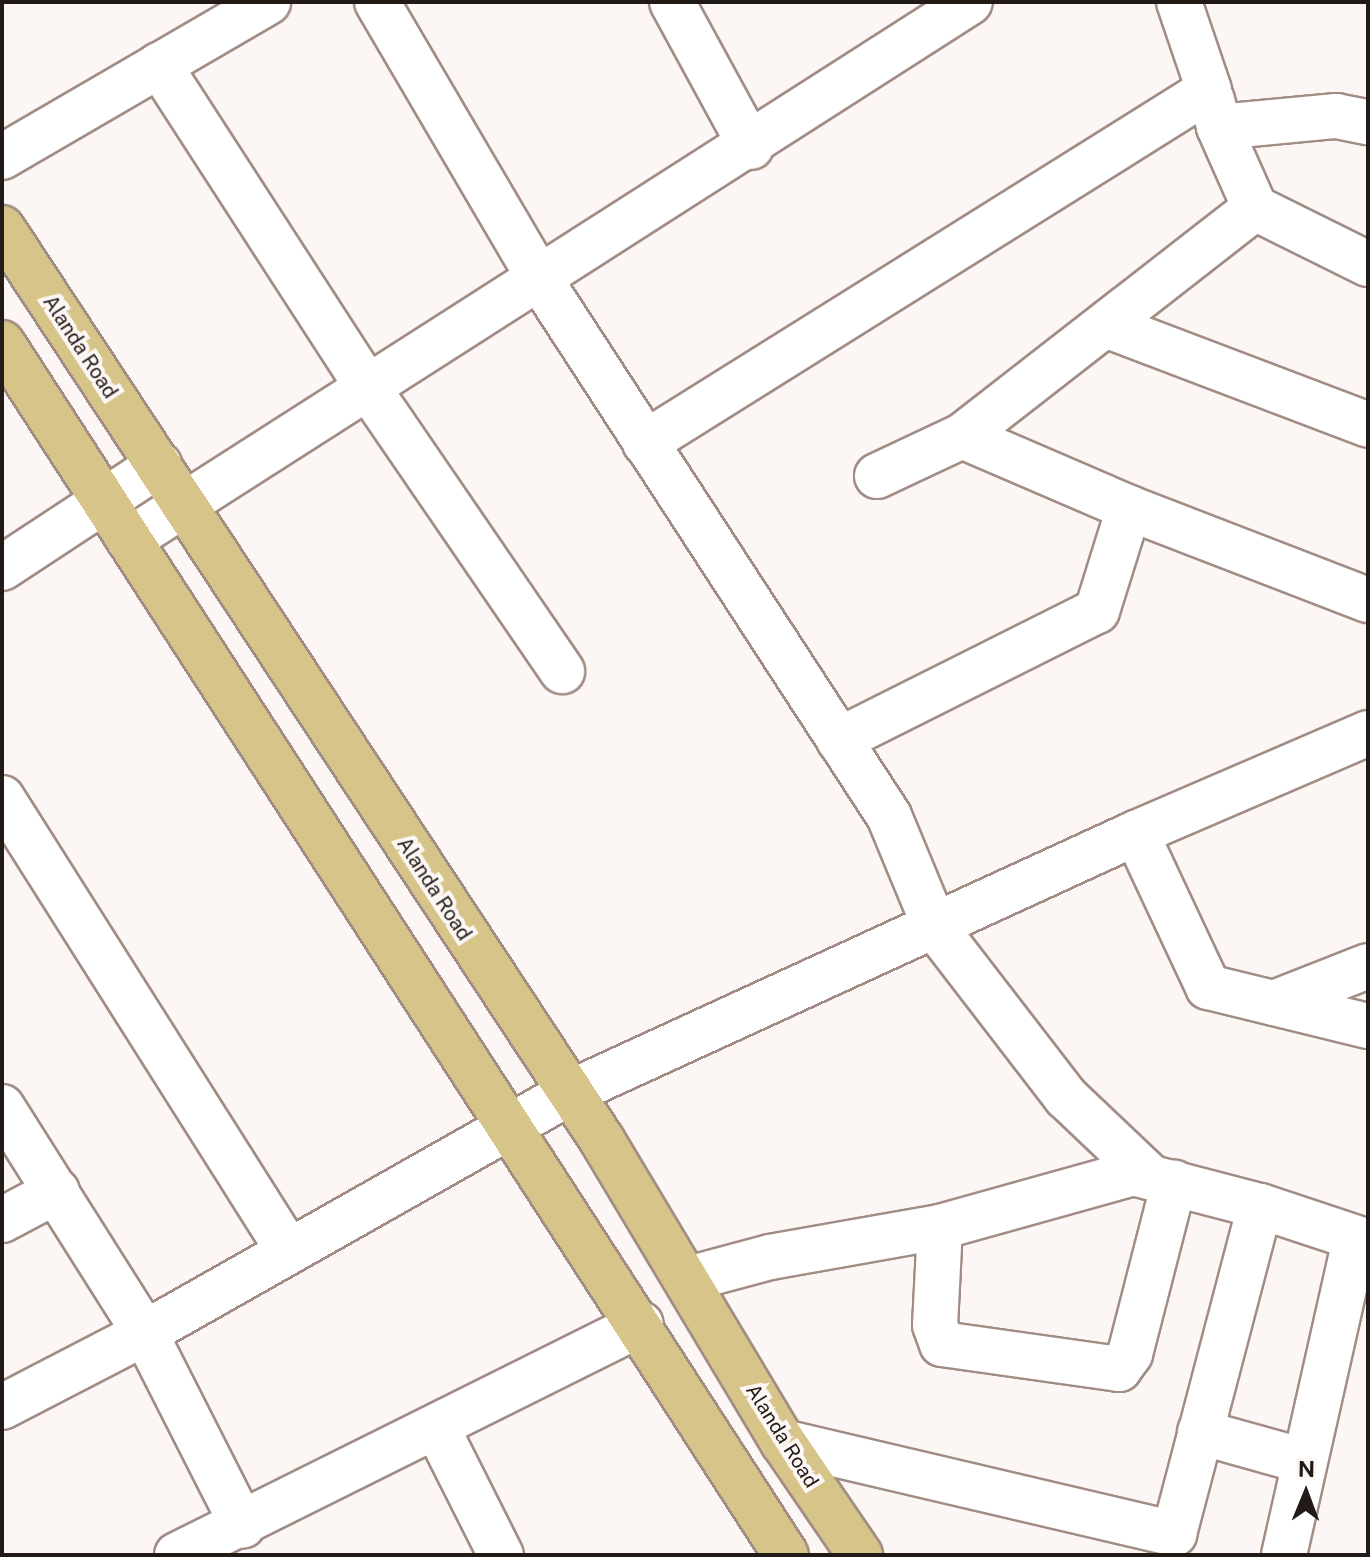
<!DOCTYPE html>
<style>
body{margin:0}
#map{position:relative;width:1370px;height:1557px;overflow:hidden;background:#fcf7f5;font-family:"Public Sans",sans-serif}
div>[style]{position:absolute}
.roads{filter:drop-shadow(2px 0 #a18d83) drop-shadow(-2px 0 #a18d83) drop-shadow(0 2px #a18d83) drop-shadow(0 -2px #a18d83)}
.minor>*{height:44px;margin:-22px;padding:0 22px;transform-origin:22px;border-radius:22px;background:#fff}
.major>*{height:44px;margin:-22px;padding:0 22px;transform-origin:22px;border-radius:22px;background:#d7c489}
span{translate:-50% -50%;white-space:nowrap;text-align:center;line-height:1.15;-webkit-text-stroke:8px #fcf7f5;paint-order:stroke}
.street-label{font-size:20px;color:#221a16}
.frame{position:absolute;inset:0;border:4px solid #221a16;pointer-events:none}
.north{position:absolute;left:1266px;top:1453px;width:80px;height:80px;-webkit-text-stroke:6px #fcf7f5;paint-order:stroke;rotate:1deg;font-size:22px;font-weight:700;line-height:32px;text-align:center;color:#221a16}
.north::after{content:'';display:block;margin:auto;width:28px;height:36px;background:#221a16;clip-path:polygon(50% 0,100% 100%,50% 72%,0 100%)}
</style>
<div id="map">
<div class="roads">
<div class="minor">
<div style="left:377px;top:2px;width:324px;rotate:59.6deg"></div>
<div style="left:541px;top:281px;width:638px;rotate:56.96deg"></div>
<div style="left:889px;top:816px;width:120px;rotate:67.5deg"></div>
<div style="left:935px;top:927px;width:215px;rotate:52.4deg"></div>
<div style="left:1066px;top:1097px;width:112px;rotate:43.5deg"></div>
<div style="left:672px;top:2px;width:165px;rotate:61.4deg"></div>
<div style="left:159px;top:65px;width:386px;rotate:57.1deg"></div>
<div style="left:369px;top:389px;width:342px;rotate:55.6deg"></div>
<div style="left:1212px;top:100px;width:28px;rotate:75deg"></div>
<div style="left:1219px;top:127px;width:118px;rotate:-5.4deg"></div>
<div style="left:1336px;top:116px;width:33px;rotate:11deg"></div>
<div style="left:1219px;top:127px;width:89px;rotate:66deg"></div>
<div style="left:1255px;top:208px;width:126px;rotate:26.4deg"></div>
<div style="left:2px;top:157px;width:308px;rotate:-30.2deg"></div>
<div style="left:1255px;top:208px;width:371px;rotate:142.1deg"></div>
<div style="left:962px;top:436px;width:182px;rotate:23.3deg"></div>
<div style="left:1129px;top:508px;width:256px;rotate:21.1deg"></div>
<div style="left:1108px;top:326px;width:278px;rotate:20.8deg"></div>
<div style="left:645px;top:443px;width:665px;rotate:-32.04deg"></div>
<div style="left:1209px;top:90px;width:93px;rotate:-108.8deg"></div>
<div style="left:877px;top:476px;width:94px;rotate:-25.2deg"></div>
<div style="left:129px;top:540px;width:998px;rotate:-32.61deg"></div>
<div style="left:2px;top:568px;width:188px;rotate:-33.3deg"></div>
<div style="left:839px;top:740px;width:288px;rotate:-26.6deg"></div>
<div style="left:1097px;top:611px;width:108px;rotate:-72.7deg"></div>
<div style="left:2px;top:798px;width:535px;rotate:57.68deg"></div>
<div style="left:1136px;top:833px;width:170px;rotate:64.9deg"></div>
<div style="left:1208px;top:987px;width:165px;rotate:13.7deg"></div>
<div style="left:1274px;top:1003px;width:101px;rotate:-21.5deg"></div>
<div style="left:2px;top:1107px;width:267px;rotate:57.7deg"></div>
<div style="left:145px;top:1333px;width:216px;rotate:63.1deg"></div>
<div style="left:2px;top:1220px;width:62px;rotate:-27.8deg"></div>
<div style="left:940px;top:1227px;width:98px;rotate:92.9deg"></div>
<div style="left:935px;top:1325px;width:20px;rotate:70deg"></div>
<div style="left:942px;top:1344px;width:179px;rotate:8deg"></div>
<div style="left:1119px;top:1369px;width:19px;rotate:-54deg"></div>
<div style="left:1130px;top:1354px;width:177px;rotate:-75.6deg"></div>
<div style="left:688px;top:1279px;width:85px;rotate:-15deg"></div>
<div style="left:770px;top:1257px;width:173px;rotate:-10deg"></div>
<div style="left:940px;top:1227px;width:200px;rotate:-15.6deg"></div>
<div style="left:1133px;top:1173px;width:131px;rotate:14.6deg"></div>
<div style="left:1260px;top:1206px;width:114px;rotate:18.4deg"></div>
<div style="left:2px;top:1407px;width:161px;rotate:-27.4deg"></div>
<div style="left:145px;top:1333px;width:485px;rotate:-29.5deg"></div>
<div style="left:567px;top:1094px;width:626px;rotate:-24.64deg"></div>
<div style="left:1136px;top:833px;width:253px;rotate:-23.3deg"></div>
<div style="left:437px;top:1428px;width:142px;rotate:63.3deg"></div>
<div style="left:1200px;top:1432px;width:108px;rotate:15.6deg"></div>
<div style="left:783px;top:1442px;width:402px;rotate:13.2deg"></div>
<div style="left:1174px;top:1534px;width:339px;rotate:-75.3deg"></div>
<div style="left:177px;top:1555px;width:518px;rotate:-26.47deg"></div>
<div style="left:1284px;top:1555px;width:323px;rotate:-77.3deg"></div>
</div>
<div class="major">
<div style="left:2px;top:228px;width:1092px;rotate:56.66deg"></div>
<div style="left:602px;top:1140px;width:352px;rotate:59.1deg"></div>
<div style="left:783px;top:1442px;width:137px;rotate:55.7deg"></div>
<div style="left:2px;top:343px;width:1443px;rotate:57.1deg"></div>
</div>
</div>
<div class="street-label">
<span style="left:80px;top:347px;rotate:57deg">Alanda Road</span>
<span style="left:434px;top:889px;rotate:57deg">Alanda Road</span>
<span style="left:782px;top:1436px;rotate:58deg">Alanda Road</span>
</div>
<div class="frame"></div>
<div class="north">N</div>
</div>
